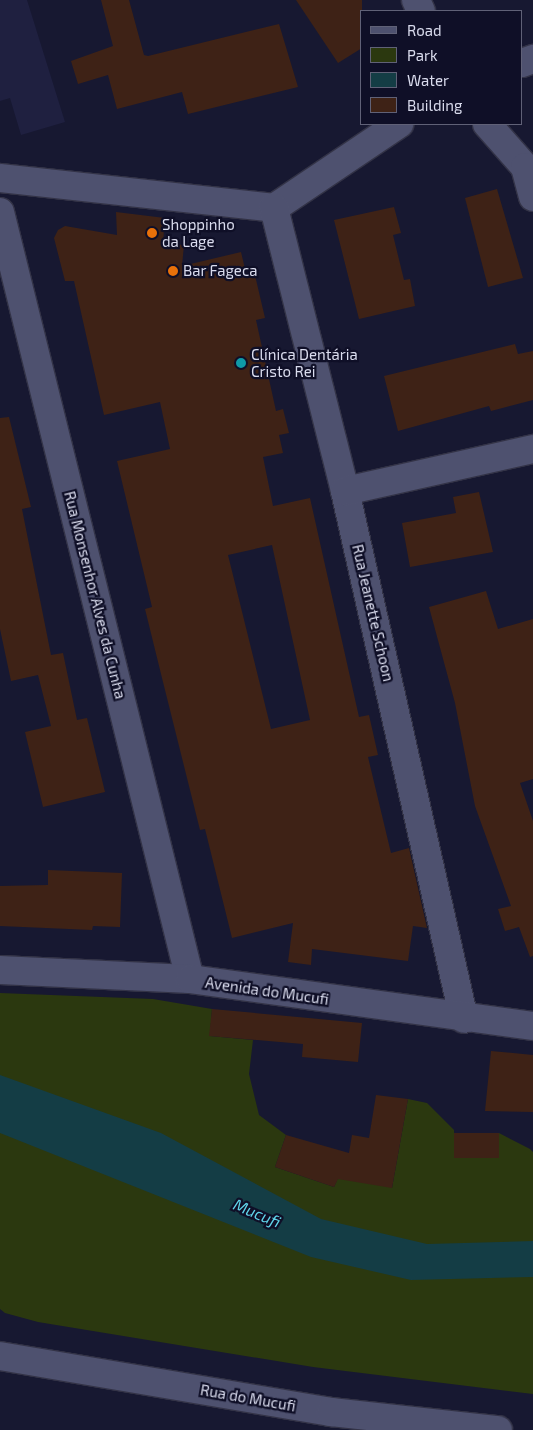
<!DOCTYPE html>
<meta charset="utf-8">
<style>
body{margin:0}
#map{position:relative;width:533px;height:1430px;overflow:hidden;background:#171831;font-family:"Exo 2",sans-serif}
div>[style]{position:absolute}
.built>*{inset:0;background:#1f2040}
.green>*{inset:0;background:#2b380f}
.water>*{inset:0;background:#143d45}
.building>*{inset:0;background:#3e2216}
.roads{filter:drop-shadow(1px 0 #333347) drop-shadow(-1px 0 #333347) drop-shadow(0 1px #333347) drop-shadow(0 -1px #333347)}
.minor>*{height:28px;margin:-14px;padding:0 14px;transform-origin:14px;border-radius:14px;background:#4e516f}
.dots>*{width:14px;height:14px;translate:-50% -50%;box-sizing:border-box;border:2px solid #0f0f27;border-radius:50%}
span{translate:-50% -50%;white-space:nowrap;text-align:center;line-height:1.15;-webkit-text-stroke:4.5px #0f0f27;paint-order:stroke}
.poi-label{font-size:15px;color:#dadcee}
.left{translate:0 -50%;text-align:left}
.street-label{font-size:15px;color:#dadcee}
.water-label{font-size:16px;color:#5fd3e9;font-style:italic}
.legend{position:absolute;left:360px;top:10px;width:162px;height:115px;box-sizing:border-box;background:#0f0f27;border:1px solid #606177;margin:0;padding:6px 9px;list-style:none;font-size:15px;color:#dadcee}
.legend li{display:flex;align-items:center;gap:10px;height:25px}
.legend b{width:25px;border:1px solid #606177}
</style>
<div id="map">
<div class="built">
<div style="clip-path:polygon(0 0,27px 0,65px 122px,21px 135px,10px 98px,0 101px)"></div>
</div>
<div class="green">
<div style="clip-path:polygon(0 993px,153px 999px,212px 1009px,210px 1036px,253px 1040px,249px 1074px,259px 1115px,286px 1135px,275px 1167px,334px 1187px,349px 1153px,392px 1188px,408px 1099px,427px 1103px,454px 1130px,455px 1158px,499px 1158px,499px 1133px,530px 1149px,533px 1152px,533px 1394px,313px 1367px,38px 1322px,5px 1313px,0 1309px)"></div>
</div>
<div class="water">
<div style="clip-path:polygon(0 1075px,161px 1133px,321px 1219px,427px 1244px,533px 1241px,533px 1277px,411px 1280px,311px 1257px,0 1133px)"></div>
</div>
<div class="building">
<div style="clip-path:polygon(101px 0,129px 0,144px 55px,148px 56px,279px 24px,298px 87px,188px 114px,182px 92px,117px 109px,108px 75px,78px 84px,71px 61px,113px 46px)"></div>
<div style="clip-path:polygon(296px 0,362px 0,362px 48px,338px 63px)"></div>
<div style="clip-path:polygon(497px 189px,523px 278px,488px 287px,465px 198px)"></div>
<div style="clip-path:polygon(394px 207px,401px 233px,393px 235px,404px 280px,410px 279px,415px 306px,359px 319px,334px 220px)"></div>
<div style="clip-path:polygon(evenodd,116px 212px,165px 218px,163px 243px,184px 245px,182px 266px,241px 252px,246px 273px,254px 271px,265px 318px,256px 320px,276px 411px,283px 409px,289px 433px,279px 435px,283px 453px,263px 457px,273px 506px,310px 498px,359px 717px,369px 715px,378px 755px,368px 757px,391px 853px,409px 848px,427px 928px,413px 926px,408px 961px,312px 949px,311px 965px,288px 962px,293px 923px,232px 938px,205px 829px,200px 830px,162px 678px,145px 609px,152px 607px,117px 461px,170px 449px,160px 402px,104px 415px,74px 281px,65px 281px,54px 238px,58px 230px,65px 226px,117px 235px,116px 212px,272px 545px,310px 720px,271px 729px,228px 555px,272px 545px)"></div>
<div style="clip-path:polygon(515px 344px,518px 354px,533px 351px,533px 400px,491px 411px,489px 406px,398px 431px,384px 376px)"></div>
<div style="clip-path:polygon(9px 417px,31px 507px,22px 509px,51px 655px,63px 653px,77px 720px,87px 718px,105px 792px,43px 807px,25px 732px,51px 726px,38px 675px,11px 681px,0 629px,0 418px)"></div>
<div style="clip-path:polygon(479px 492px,493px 552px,410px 567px,402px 523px,456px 513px,453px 497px)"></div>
<div style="clip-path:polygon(486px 591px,498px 629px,533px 619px,533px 779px,520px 783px,533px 821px,533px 956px,530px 957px,519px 927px,505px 931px,498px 909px,511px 906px,475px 806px,455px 703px,429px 607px)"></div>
<div style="clip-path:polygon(48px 870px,122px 873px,120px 927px,93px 926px,92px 930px,0 926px,0 886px,48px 885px)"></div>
<div style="clip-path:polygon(212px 1009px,362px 1023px,358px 1062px,302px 1057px,303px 1044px,209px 1036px)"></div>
<div style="clip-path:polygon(491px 1051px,533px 1055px,533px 1112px,485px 1111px)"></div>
<div style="clip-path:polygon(376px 1095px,408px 1099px,392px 1188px,338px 1179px,334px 1187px,275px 1167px,286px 1135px,349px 1153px,352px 1135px,369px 1138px)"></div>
<div style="clip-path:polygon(454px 1133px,499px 1133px,499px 1158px,454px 1158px)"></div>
</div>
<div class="roads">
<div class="minor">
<div style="left:416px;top:0;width:12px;rotate:66deg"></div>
<div style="left:522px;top:63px;width:12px;rotate:-20deg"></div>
<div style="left:487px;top:124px;width:57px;rotate:48.5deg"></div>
<div style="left:525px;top:167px;width:31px;rotate:75deg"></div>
<div style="left:0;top:178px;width:276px;rotate:6.2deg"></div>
<div style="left:274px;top:208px;width:151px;rotate:-33.9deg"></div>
<div style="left:274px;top:208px;width:292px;rotate:75.9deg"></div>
<div style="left:345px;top:491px;width:541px;rotate:77.3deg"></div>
<div style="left:0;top:212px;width:790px;rotate:76.09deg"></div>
<div style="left:345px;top:491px;width:193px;rotate:-12.6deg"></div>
<div style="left:0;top:970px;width:190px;rotate:2.7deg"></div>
<div style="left:190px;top:979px;width:346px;rotate:7.8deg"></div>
<div style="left:0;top:1356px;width:336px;rotate:9.6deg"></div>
<div style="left:331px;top:1412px;width:168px;rotate:6.2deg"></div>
</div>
</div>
<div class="dots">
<div style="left:152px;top:233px;background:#e8710a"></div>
<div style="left:173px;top:271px;background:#e8710a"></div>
<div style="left:241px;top:363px;background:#0f9aa8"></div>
</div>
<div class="poi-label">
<span class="left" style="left:162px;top:233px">Shoppinho<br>da Lage</span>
<span class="left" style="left:183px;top:271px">Bar Fageca</span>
<span class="left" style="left:251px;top:363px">Clínica Dentária<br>Cristo Rei</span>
</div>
<div class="street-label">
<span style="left:95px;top:595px;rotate:76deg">Rua Monsenhor Alves da Cunha</span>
<span style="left:373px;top:613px;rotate:77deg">Rua Jeanette Schoon</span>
<span style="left:267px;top:991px;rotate:8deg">Avenida do Mucufi</span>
<span style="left:248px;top:1398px;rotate:10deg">Rua do Mucufi</span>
</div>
<div class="water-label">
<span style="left:257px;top:1213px;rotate:23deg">Mucufi</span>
</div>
<ul class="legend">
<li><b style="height:6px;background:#4e516f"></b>Road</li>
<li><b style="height:14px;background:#2b380f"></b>Park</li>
<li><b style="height:14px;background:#143d45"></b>Water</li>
<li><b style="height:14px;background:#3e2216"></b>Building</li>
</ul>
</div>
